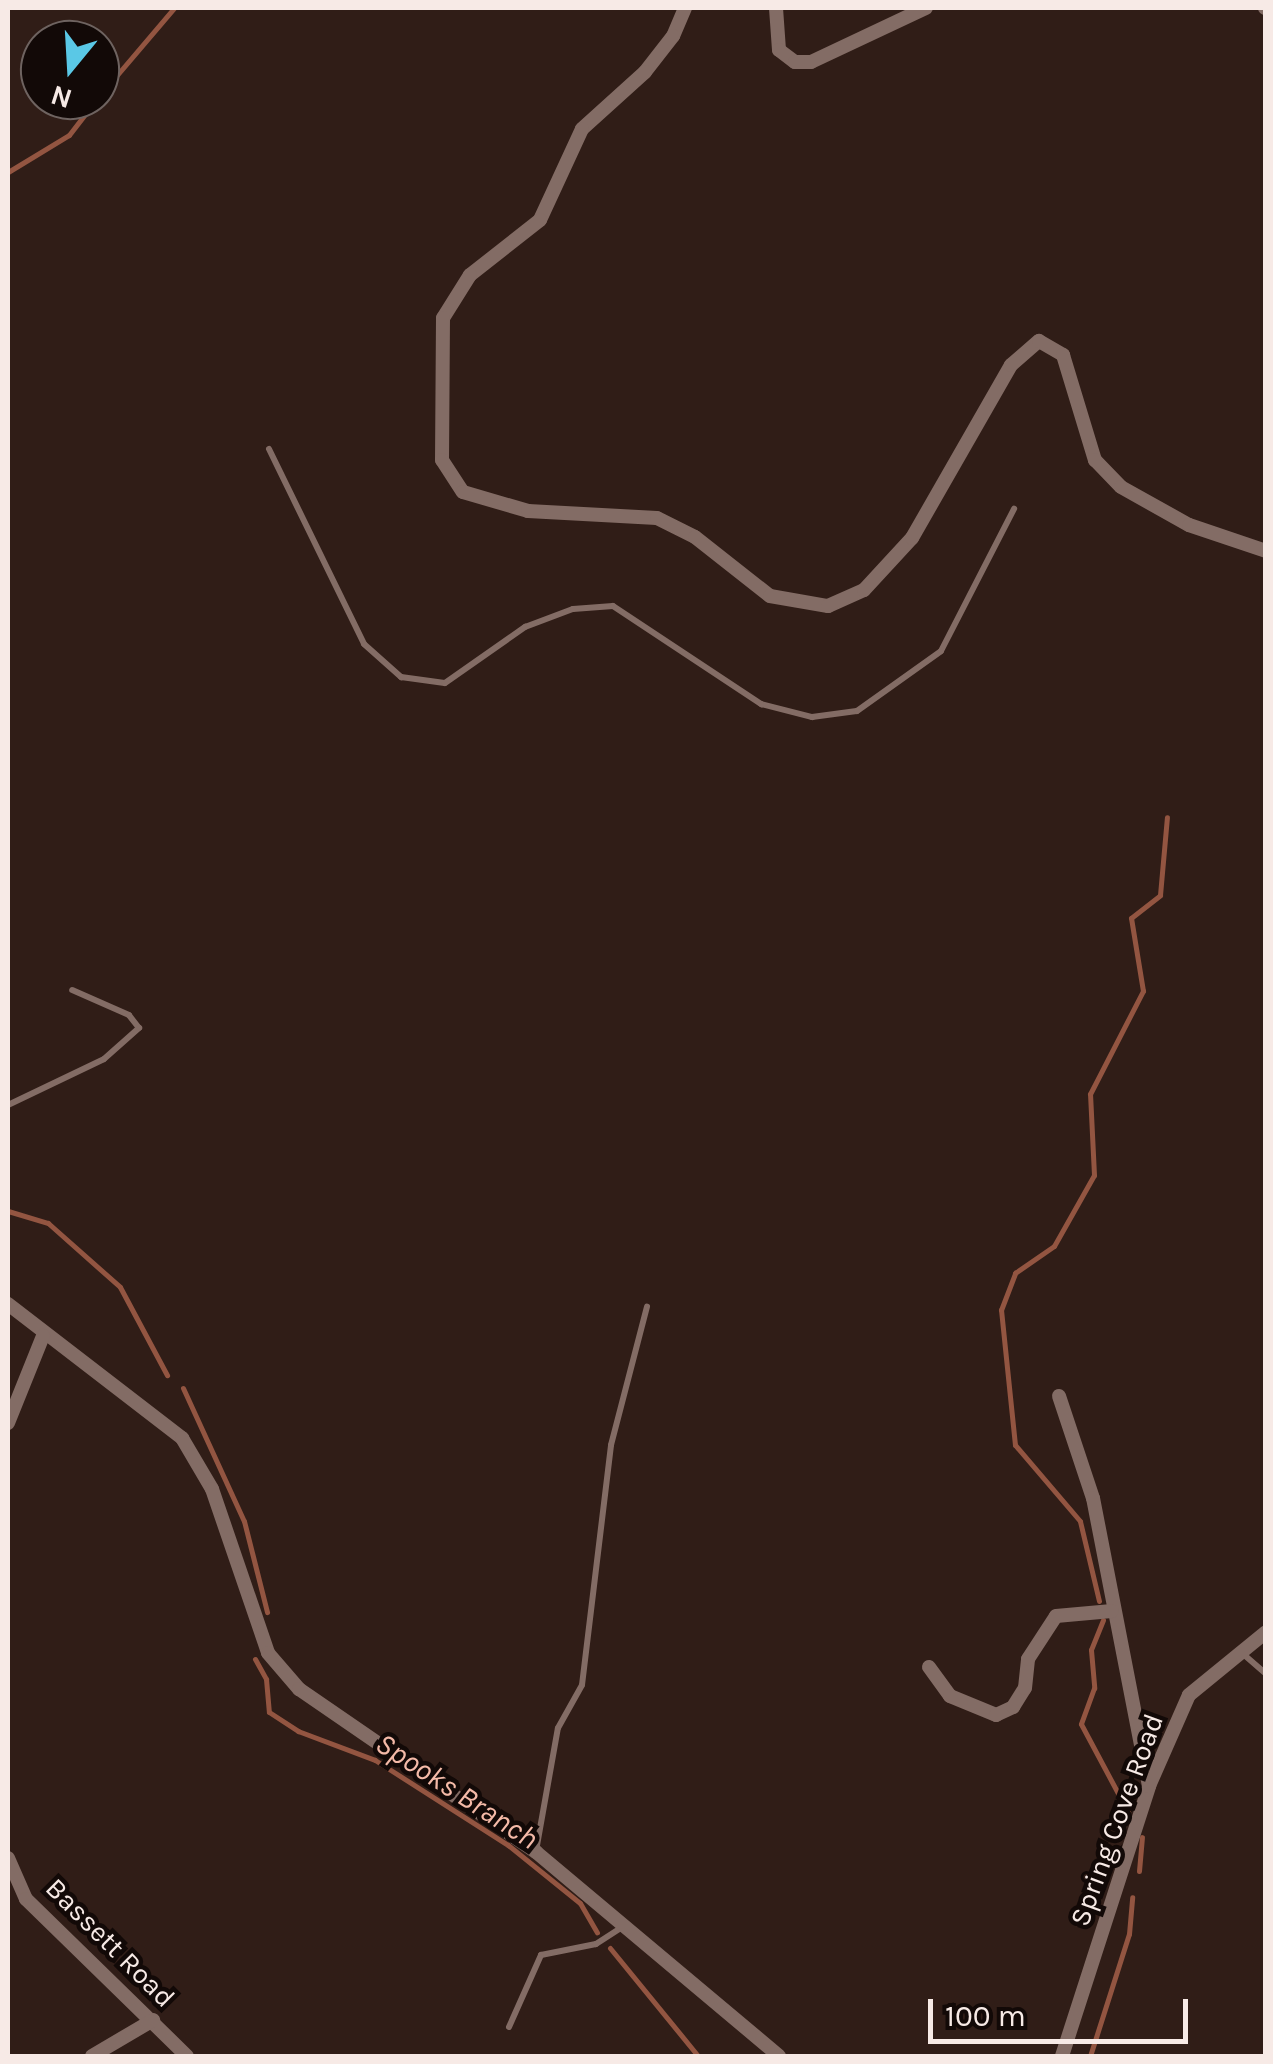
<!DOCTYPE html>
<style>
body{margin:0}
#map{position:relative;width:1273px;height:2064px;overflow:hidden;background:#301d17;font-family:Karla,sans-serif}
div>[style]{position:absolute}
.stream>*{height:5px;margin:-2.5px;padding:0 2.5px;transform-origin:2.5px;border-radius:2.5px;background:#935541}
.lane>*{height:6px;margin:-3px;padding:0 3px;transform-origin:3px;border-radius:3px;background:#836c65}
.street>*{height:14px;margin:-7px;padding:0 7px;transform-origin:7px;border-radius:7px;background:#836c65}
span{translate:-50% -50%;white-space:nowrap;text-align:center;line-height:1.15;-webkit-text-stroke:9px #120907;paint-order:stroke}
.street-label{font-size:28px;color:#f7eae6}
.water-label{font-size:30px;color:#f4baa8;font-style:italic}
.frame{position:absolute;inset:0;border:10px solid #f7eae6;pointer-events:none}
.north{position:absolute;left:20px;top:20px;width:100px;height:100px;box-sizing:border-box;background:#120907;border:2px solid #6e6360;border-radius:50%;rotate:198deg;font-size:28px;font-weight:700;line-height:40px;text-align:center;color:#f7eae6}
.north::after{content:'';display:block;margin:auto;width:35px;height:45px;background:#5ac8e6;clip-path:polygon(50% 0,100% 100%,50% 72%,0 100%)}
.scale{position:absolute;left:928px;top:1999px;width:260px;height:45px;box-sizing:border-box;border:5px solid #f7eae6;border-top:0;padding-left:12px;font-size:30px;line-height:35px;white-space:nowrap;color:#f7eae6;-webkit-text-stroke:8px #120907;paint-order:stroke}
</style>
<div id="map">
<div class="stream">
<div style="left:100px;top:95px;width:114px;rotate:-49.6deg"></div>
<div style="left:8px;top:172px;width:71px;rotate:-31.2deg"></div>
<div style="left:69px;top:135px;width:44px;rotate:-52.4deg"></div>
<div style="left:8px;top:1211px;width:42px;rotate:16.7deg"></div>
<div style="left:48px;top:1223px;width:96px;rotate:41.6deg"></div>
<div style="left:120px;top:1287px;width:100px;rotate:61.9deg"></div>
<div style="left:183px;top:1388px;width:146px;rotate:65.4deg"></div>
<div style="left:244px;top:1521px;width:94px;rotate:75.8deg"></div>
<div style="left:1099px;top:1601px;width:82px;rotate:-103.4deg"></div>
<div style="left:1080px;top:1521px;width:100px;rotate:-130.5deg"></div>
<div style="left:1015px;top:1445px;width:136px;rotate:-95.9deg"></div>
<div style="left:1001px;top:1310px;width:40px;rotate:-69deg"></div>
<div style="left:1015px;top:1273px;width:47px;rotate:-34.7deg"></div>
<div style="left:1054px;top:1246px;width:81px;rotate:-60.6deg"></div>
<div style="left:1094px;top:1175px;width:81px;rotate:-92.8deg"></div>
<div style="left:1090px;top:1094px;width:116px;rotate:-62.8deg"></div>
<div style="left:1143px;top:991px;width:74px;rotate:-99.3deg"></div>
<div style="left:1131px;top:918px;width:37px;rotate:-38deg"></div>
<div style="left:1160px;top:895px;width:78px;rotate:-84.9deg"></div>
<div style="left:1103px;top:1620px;width:32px;rotate:112deg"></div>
<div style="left:1091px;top:1650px;width:38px;rotate:85deg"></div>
<div style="left:1094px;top:1688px;width:38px;rotate:110deg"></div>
<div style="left:1081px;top:1724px;width:100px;rotate:61.9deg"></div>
<div style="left:255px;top:1659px;width:23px;rotate:61deg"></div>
<div style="left:266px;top:1679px;width:33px;rotate:85deg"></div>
<div style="left:269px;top:1712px;width:35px;rotate:33deg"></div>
<div style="left:298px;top:1731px;width:82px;rotate:20.6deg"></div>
<div style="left:375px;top:1760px;width:158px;rotate:32.6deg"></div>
<div style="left:508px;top:1845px;width:92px;rotate:38.9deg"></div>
<div style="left:580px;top:1903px;width:34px;rotate:60deg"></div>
<div style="left:1139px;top:1871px;width:34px;rotate:-85deg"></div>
<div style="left:610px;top:1948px;width:139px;rotate:50.8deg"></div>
<div style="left:1090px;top:2056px;width:128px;rotate:-72.3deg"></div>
<div style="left:1129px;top:1934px;width:37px;rotate:-85deg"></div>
</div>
<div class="lane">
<div style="left:269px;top:449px;width:217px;rotate:64deg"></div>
<div style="left:364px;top:644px;width:50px;rotate:41.7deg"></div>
<div style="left:401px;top:677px;width:44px;rotate:7.8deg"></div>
<div style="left:445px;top:683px;width:98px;rotate:-35deg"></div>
<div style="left:525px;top:627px;width:51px;rotate:-20.6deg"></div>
<div style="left:573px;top:609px;width:40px;rotate:-4.3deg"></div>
<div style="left:613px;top:606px;width:178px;rotate:33.5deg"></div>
<div style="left:761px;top:704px;width:53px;rotate:14.3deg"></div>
<div style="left:812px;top:717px;width:45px;rotate:-7.6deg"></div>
<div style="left:857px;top:711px;width:103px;rotate:-35.5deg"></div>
<div style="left:941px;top:651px;width:160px;rotate:-62.8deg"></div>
<div style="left:8px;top:1105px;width:106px;rotate:-25.6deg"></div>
<div style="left:104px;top:1059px;width:47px;rotate:-41.5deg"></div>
<div style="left:139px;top:1028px;width:16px;rotate:-128deg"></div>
<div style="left:129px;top:1015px;width:62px;rotate:-156.3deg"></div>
<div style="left:1242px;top:1653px;width:32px;rotate:41deg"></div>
<div style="left:536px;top:1851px;width:125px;rotate:-79.9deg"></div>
<div style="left:558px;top:1728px;width:49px;rotate:-60.8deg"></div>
<div style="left:582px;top:1685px;width:242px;rotate:-83.1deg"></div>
<div style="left:611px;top:1445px;width:143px;rotate:-75.4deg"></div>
<div style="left:509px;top:2027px;width:79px;rotate:-66deg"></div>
<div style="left:541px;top:1955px;width:56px;rotate:-11.3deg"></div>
<div style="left:596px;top:1944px;width:35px;rotate:-33deg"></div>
</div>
<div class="street">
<div style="left:685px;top:8px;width:30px;rotate:113deg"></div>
<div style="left:673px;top:36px;width:46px;rotate:127.9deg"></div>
<div style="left:645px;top:72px;width:85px;rotate:137.9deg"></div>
<div style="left:582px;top:129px;width:100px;rotate:114.8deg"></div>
<div style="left:540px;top:220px;width:89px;rotate:141.8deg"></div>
<div style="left:470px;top:275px;width:51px;rotate:122.1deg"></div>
<div style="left:443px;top:318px;width:142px;rotate:90.4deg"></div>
<div style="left:442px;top:460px;width:38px;rotate:57deg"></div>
<div style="left:463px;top:492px;width:68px;rotate:16.3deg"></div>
<div style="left:528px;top:511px;width:129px;rotate:3.1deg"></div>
<div style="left:657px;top:518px;width:42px;rotate:26.6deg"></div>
<div style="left:695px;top:537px;width:95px;rotate:38.2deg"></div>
<div style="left:770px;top:596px;width:59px;rotate:9.8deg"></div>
<div style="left:828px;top:606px;width:39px;rotate:-24deg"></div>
<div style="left:864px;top:590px;width:71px;rotate:-47.3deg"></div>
<div style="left:912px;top:538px;width:199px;rotate:-60.2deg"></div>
<div style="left:1011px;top:365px;width:37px;rotate:-41deg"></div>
<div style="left:1039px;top:341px;width:28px;rotate:30deg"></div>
<div style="left:1063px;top:355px;width:110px;rotate:73.1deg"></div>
<div style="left:1095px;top:460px;width:37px;rotate:46deg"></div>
<div style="left:1121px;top:487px;width:78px;rotate:29.2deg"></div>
<div style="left:1189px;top:525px;width:81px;rotate:18.7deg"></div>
<div style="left:776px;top:8px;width:42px;rotate:85.9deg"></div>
<div style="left:779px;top:50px;width:20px;rotate:37deg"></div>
<div style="left:795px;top:62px;width:16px"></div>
<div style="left:811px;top:62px;width:127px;rotate:-25.2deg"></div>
<div style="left:1265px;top:8px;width:1px"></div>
<div style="left:8px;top:1304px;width:220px;rotate:37.6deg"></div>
<div style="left:182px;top:1438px;width:59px;rotate:59.5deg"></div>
<div style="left:212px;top:1489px;width:173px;rotate:71.1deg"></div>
<div style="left:268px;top:1653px;width:48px;rotate:49.3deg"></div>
<div style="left:299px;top:1689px;width:288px;rotate:34.5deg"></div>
<div style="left:536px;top:1852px;width:317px;rotate:40deg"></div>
<div style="left:1059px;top:1396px;width:108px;rotate:71.6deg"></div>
<div style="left:1093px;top:1498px;width:292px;rotate:79deg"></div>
<div style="left:8px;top:1423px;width:94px;rotate:-68.1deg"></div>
<div style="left:929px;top:1667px;width:36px;rotate:54deg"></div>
<div style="left:950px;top:1696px;width:50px;rotate:22.4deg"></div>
<div style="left:996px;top:1715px;width:19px;rotate:-25deg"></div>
<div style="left:1013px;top:1707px;width:22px;rotate:-58deg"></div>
<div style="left:1025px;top:1688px;width:29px;rotate:-84deg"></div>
<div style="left:1028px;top:1659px;width:51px;rotate:-56.9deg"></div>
<div style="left:1056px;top:1616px;width:56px;rotate:-5.1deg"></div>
<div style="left:8px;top:1858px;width:45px;rotate:66.3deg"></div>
<div style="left:26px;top:1899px;width:225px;rotate:44.3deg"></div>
<div style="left:92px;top:2056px;width:71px;rotate:-30.5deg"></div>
<div style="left:1062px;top:2056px;width:284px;rotate:-72.1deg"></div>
<div style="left:1149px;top:1786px;width:99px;rotate:-66.3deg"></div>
<div style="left:1189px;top:1695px;width:99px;rotate:-39.3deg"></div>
</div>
<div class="street-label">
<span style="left:1117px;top:1820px;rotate:-70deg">Spring Cove Road</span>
<span style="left:110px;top:1943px;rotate:45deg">Bassett Road</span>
</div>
<div class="water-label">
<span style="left:457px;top:1791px;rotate:33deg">Spooks Branch</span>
</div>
<div class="frame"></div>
<div class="north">N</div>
<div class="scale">100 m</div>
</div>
